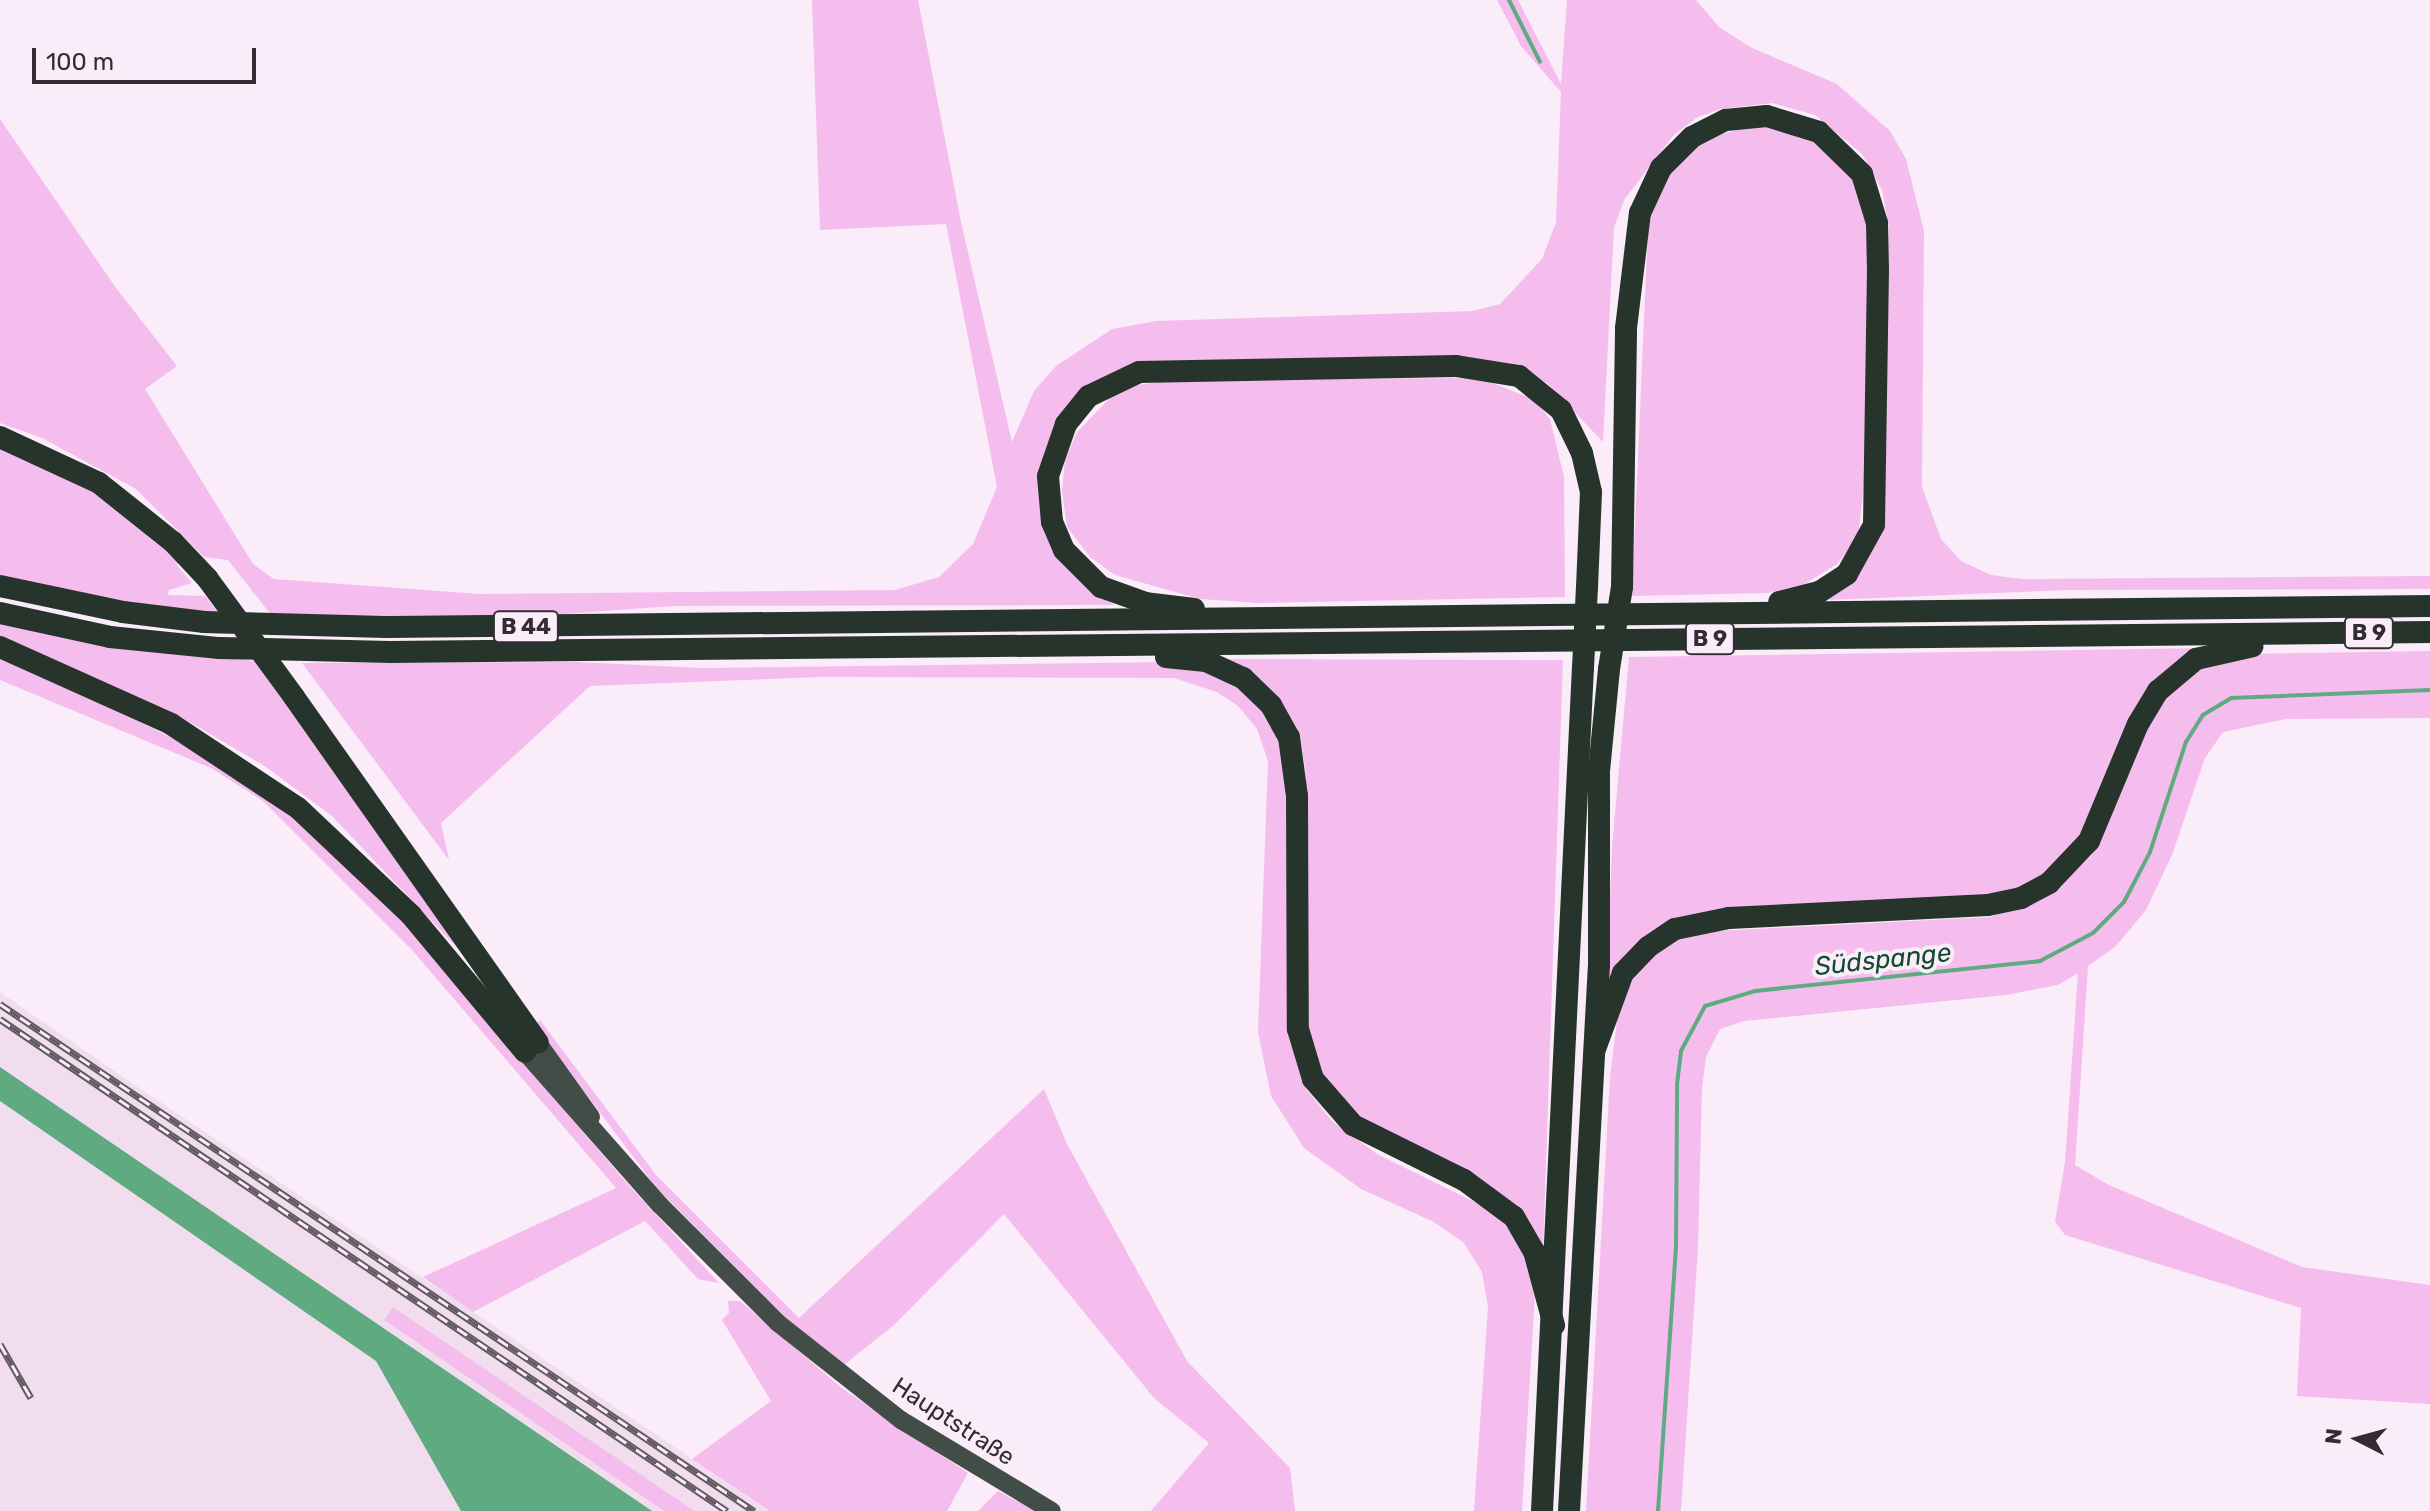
<!DOCTYPE html>
<meta charset="utf-8">
<style>
body{margin:0}
#map{position:relative;width:2430px;height:1511px;overflow:hidden;background:#faecf8;font-family:Rubik,sans-serif}
div>[style]{position:absolute}
.built>*{inset:0;background:#f2ddef}
.green>*{inset:0;background:#f5bdee}
.water>*{inset:0;background:#60aa82}
.stream>*{height:4px;margin:-2px;padding:0 2px;transform-origin:2px;border-radius:2px;background:#60aa82}
.major>*{height:18px;margin:-9px;padding:0 9px;transform-origin:9px;border-radius:9px;background:#414d46}
.highway>*{height:22px;margin:-11px;padding:0 11px;transform-origin:11px;border-radius:11px;background:#27342c}
.rail>*{height:7px;margin-top:-3.5px;transform-origin:0;background:repeating-linear-gradient(90deg,#faecf8 0 12px,#615a60 0 24px);box-sizing:border-box;border-block:2px solid #615a60}
.highway-bridge>*{height:22px;margin:-11px;padding:0 11px;transform-origin:11px;border-radius:11px;background:#27342c}
span{translate:-50% -50%;white-space:nowrap;text-align:center;line-height:1.15;-webkit-text-stroke:8px #faecf8;paint-order:stroke}
.shield-label span{padding:2px 6px;background:#faecf8;border:2px solid;border-radius:6px;-webkit-text-stroke-width:0}
.shield-label{font-size:22px;color:#322d31;font-weight:700}
.street-label{font-size:24px;color:#322d31}
.water-label{font-size:26px;color:#104b30;font-style:italic}
.north{position:absolute;left:2318px;top:1399px;width:80px;height:80px;-webkit-text-stroke:6px #faecf8;paint-order:stroke;rotate:276deg;font-size:22px;font-weight:700;line-height:32px;text-align:center;color:#322d31}
.north::after{content:'';display:block;margin:auto;width:28px;height:36px;background:#322d31;clip-path:polygon(50% 0,100% 100%,50% 72%,0 100%)}
.scale{position:absolute;left:32px;top:48px;width:224px;height:36px;box-sizing:border-box;border:4px solid #322d31;border-top:0;padding-left:10px;font-size:24px;line-height:28px;white-space:nowrap;color:#322d31;-webkit-text-stroke:6px #faecf8;paint-order:stroke}
</style>
<div id="map">
<div class="built">
<div style="clip-path:polygon(0 992px,126px 1079px,770px 1511px,695px 1511px,393px 1307px,384px 1320px,664px 1511px,0 1511px)"></div>
</div>
<div class="green">
<div style="clip-path:polygon(812px 0,918px 0,961px 222px,1012px 442px,1034px 391px,1056px 366px,1112px 329px,1156px 321px,1473px 311px,1500px 304px,1542px 259px,1556px 222px,1561px 92px,1521px 46px,1497px 0,1518px 0,1561px 84px,1567px 0,1696px 0,1719px 27px,1750px 47px,1837px 84px,1890px 131px,1906px 159px,1924px 231px,1922px 487px,1941px 539px,1961px 561px,1991px 575px,2022px 579px,2430px 576px,2430px 589px,2068px 590px,1828px 600px,1861px 570px,1889px 227px,1882px 190px,1862px 154px,1815px 115px,1772px 103px,1720px 109px,1696px 118px,1673px 136px,1624px 200px,1614px 228px,1603px 442px,1547px 383px,1496px 362px,1092px 385px,1040px 477px,1088px 586px,1114px 605px,673px 606px,551px 615px,272px 616px,228px 560px,204px 557px,136px 489px,42px 438px,0 423px,0 119px,116px 288px,177px 366px,145px 389px,253px 564px,274px 579px,480px 594px,895px 590px,939px 577px,973px 544px,997px 487px,946px 224px,820px 230px)"></div>
<div style="clip-path:polygon(1758px 123px,1803px 133px,1849px 171px,1861px 197px,1867px 229px,1867px 456px,1858px 538px,1837px 564px,1803px 585px,1768px 593px,1632px 596px,1648px 227px,1658px 190px,1680px 160px,1702px 141px)"></div>
<div style="clip-path:polygon(1480px 378px,1533px 399px,1550px 419px,1564px 477px,1565px 597px,1259px 603px,1200px 599px,1115px 575px,1090px 557px,1067px 527px,1062px 491px,1065px 460px,1077px 432px,1112px 396px,1138px 385px,1173px 380px)"></div>
<div style="clip-path:polygon(0 443px,92px 487px,180px 558px,177px 565px,192px 583px,169px 590px,168px 595px,205px 596px,218px 613px,114px 601px,0 576px)"></div>
<div style="clip-path:polygon(0 623px,136px 649px,255px 661px,461px 952px,332px 816px,266px 767px,193px 724px,0 637px)"></div>
<div style="clip-path:polygon(2204px 648px,2144px 696px,2084px 831px,2043px 876px,2004px 893px,1976px 897px,1702px 916px,1607px 988px,1612px 847px,1629px 657px)"></div>
<div style="clip-path:polygon(2430px 651px,2430px 718px,2286px 719px,2223px 732px,2205px 758px,2172px 855px,2146px 910px,2115px 947px,2088px 966px,2075px 1165px,2109px 1185px,2302px 1267px,2430px 1285px,2430px 1404px,2297px 1396px,2301px 1308px,2065px 1235px,2055px 1222px,2065px 1162px,2078px 973px,2058px 985px,2006px 995px,1744px 1021px,1720px 1029px,1706px 1057px,1702px 1088px,1698px 1248px,1681px 1511px,1586px 1511px,1610px 1077px,1619px 1005px,1636px 972px,1663px 945px,1695px 932px,1990px 917px,2054px 891px,2092px 855px,2148px 726px,2173px 688px,2203px 668px,2243px 654px)"></div>
<div style="clip-path:polygon(0 659px,74px 689px,228px 766px,354px 865px,625px 1181px,719px 1283px,698px 1279px,645px 1221px,473px 1312px,423px 1277px,616px 1188px,412px 950px,263px 801px,211px 768px,0 680px)"></div>
<div style="clip-path:polygon(1223px 659px,1563px 660px,1543px 1253px,1533px 1232px,1356px 1118px,1331px 1091px,1315px 1059px,1307px 1015px,1306px 775px,1300px 734px,1277px 696px)"></div>
<div style="clip-path:polygon(577px 662px,700px 668px,1167px 662px,1229px 679px,1270px 716px,1285px 748px,1289px 1031px,1307px 1090px,1332px 1121px,1377px 1154px,1497px 1213px,1528px 1259px,1535px 1294px,1522px 1511px,1474px 1511px,1488px 1307px,1482px 1272px,1464px 1243px,1434px 1222px,1361px 1189px,1304px 1148px,1271px 1096px,1258px 1032px,1268px 761px,1257px 729px,1238px 706px,1217px 692px,1174px 678px,819px 677px,590px 686px,441px 823px,449px 860px,302px 663px)"></div>
<div style="clip-path:polygon(540px 1020px,656px 1175px,799px 1318px,1044px 1089px,1067px 1144px,1187px 1361px,1290px 1468px,1295px 1511px,1151px 1511px,1209px 1443px,1154px 1398px,1004px 1214px,894px 1325px,844px 1365px,781px 1314px,656px 1187px,534px 1025px)"></div>
<div style="clip-path:polygon(728px 1301px,740px 1301px,843px 1389px,968px 1473px,947px 1511px,770px 1511px,692px 1459px,771px 1401px,722px 1320px,729px 1313px)"></div>
<div style="clip-path:polygon(393px 1307px,695px 1511px,664px 1511px,384px 1320px)"></div>
<div style="clip-path:polygon(998px 1491px,1035px 1511px,978px 1511px)"></div>
</div>
<div class="water">
<div style="clip-path:polygon(0 1067px,652px 1511px,461px 1511px,376px 1361px,0 1101px)"></div>
</div>
<div class="stream">
<div style="left:1509px;top:0;width:69px;rotate:63.4deg"></div>
<div style="left:1658px;top:1511px;width:265px;rotate:-86.1deg"></div>
<div style="left:1676px;top:1247px;width:163px;rotate:-89.6deg"></div>
<div style="left:1677px;top:1084px;width:33px;rotate:-83deg"></div>
<div style="left:1681px;top:1051px;width:51px;rotate:-61.9deg"></div>
<div style="left:1705px;top:1006px;width:52px;rotate:-16.7deg"></div>
<div style="left:1755px;top:991px;width:287px;rotate:-6deg"></div>
<div style="left:2040px;top:961px;width:60px;rotate:-27.8deg"></div>
<div style="left:2093px;top:933px;width:44px;rotate:-45deg"></div>
<div style="left:2124px;top:902px;width:56px;rotate:-62.5deg"></div>
<div style="left:2150px;top:852px;width:116px;rotate:-71.9deg"></div>
<div style="left:2186px;top:742px;width:32px;rotate:-58deg"></div>
<div style="left:2203px;top:715px;width:33px;rotate:-31deg"></div>
<div style="left:2231px;top:698px;width:199px;rotate:-2.3deg"></div>
</div>
<div class="major">
<div style="left:538px;top:1043px;width:91px;rotate:54.4deg"></div>
<div style="left:525px;top:1052px;width:204px;rotate:48.6deg"></div>
<div style="left:660px;top:1205px;width:167px;rotate:45deg"></div>
<div style="left:778px;top:1323px;width:157px;rotate:38.3deg"></div>
<div style="left:901px;top:1420px;width:176px;rotate:31.1deg"></div>
</div>
<div class="highway">
<div style="left:0;top:437px;width:109px;rotate:24.9deg"></div>
<div style="left:99px;top:483px;width:95px;rotate:38.6deg"></div>
<div style="left:173px;top:542px;width:50px;rotate:46.6deg"></div>
<div style="left:0;top:586px;width:126px;rotate:11.9deg"></div>
<div style="left:123px;top:612px;width:82px;rotate:7deg"></div>
<div style="left:204px;top:622px;width:182px;rotate:1.6deg"></div>
<div style="left:386px;top:627px;width:2044px;rotate:-0.59deg"></div>
<div style="left:1622px;top:587px;width:259px;rotate:-89.1deg"></div>
<div style="left:1626px;top:328px;width:116px;rotate:-83.1deg"></div>
<div style="left:1640px;top:213px;width:50px;rotate:-65deg"></div>
<div style="left:1661px;top:168px;width:44px;rotate:-45deg"></div>
<div style="left:1692px;top:137px;width:38px;rotate:-27deg"></div>
<div style="left:1726px;top:120px;width:41px;rotate:-5.6deg"></div>
<div style="left:1767px;top:116px;width:54px;rotate:17.1deg"></div>
<div style="left:1819px;top:132px;width:60px;rotate:44.3deg"></div>
<div style="left:1862px;top:174px;width:51px;rotate:73deg"></div>
<div style="left:1877px;top:223px;width:46px;rotate:88.8deg"></div>
<div style="left:1878px;top:269px;width:256px;rotate:90.9deg"></div>
<div style="left:1874px;top:525px;width:56px;rotate:118.9deg"></div>
<div style="left:1847px;top:574px;width:33px;rotate:147deg"></div>
<div style="left:1819px;top:592px;width:41px;rotate:166deg"></div>
<div style="left:1194px;top:609px;width:48px;rotate:-172.9deg"></div>
<div style="left:1146px;top:603px;width:48px;rotate:-160.4deg"></div>
<div style="left:1101px;top:587px;width:52px;rotate:-135deg"></div>
<div style="left:1064px;top:550px;width:30px;rotate:-113deg"></div>
<div style="left:1052px;top:522px;width:46px;rotate:-95deg"></div>
<div style="left:1048px;top:476px;width:55px;rotate:-70.9deg"></div>
<div style="left:1066px;top:424px;width:36px;rotate:-51deg"></div>
<div style="left:1089px;top:396px;width:55px;rotate:-25.6deg"></div>
<div style="left:1139px;top:372px;width:317px;rotate:-1.1deg"></div>
<div style="left:1456px;top:366px;width:64px;rotate:9deg"></div>
<div style="left:1519px;top:376px;width:54px;rotate:39deg"></div>
<div style="left:1561px;top:410px;width:48px;rotate:64deg"></div>
<div style="left:1582px;top:453px;width:40px;rotate:77deg"></div>
<div style="left:1591px;top:492px;width:95px;rotate:92.4deg"></div>
<div style="left:0;top:613px;width:113px;rotate:12.3deg"></div>
<div style="left:110px;top:637px;width:110px;rotate:5.8deg"></div>
<div style="left:219px;top:648px;width:171px;rotate:1.3deg"></div>
<div style="left:390px;top:652px;width:2040px;rotate:-0.56deg"></div>
<div style="left:0;top:647px;width:188px;rotate:24.2deg"></div>
<div style="left:171px;top:724px;width:152px;rotate:33.5deg"></div>
<div style="left:298px;top:808px;width:156px;rotate:43.4deg"></div>
<div style="left:411px;top:915px;width:178px;rotate:50.2deg"></div>
<div style="left:1166px;top:657px;width:40px;rotate:5.7deg"></div>
<div style="left:1206px;top:661px;width:41px;rotate:24.7deg"></div>
<div style="left:1243px;top:678px;width:39px;rotate:44deg"></div>
<div style="left:1271px;top:705px;width:37px;rotate:61deg"></div>
<div style="left:1289px;top:737px;width:60px;rotate:82.3deg"></div>
<div style="left:1297px;top:796px;width:233px;rotate:89.8deg"></div>
<div style="left:1298px;top:1029px;width:52px;rotate:73.3deg"></div>
<div style="left:1313px;top:1079px;width:61px;rotate:49deg"></div>
<div style="left:1353px;top:1125px;width:124px;rotate:26.4deg"></div>
<div style="left:1464px;top:1180px;width:62px;rotate:36.5deg"></div>
<div style="left:1514px;top:1217px;width:39px;rotate:60deg"></div>
<div style="left:1534px;top:1251px;width:77px;rotate:74.9deg"></div>
<div style="left:294px;top:697px;width:423px;rotate:54.8deg"></div>
<div style="left:1595px;top:1049px;width:81px;rotate:-69.8deg"></div>
<div style="left:1623px;top:973px;width:36px;rotate:-46deg"></div>
<div style="left:1648px;top:947px;width:32px;rotate:-34deg"></div>
<div style="left:1675px;top:929px;width:55px;rotate:-11.5deg"></div>
<div style="left:1729px;top:918px;width:259px;rotate:-2.9deg"></div>
<div style="left:1988px;top:905px;width:34px;rotate:-12deg"></div>
<div style="left:2021px;top:898px;width:32px;rotate:-28deg"></div>
<div style="left:2049px;top:883px;width:58px;rotate:-46.4deg"></div>
<div style="left:2089px;top:841px;width:127px;rotate:-67.3deg"></div>
<div style="left:2138px;top:724px;width:39px;rotate:-59deg"></div>
<div style="left:2158px;top:691px;width:50px;rotate:-40.1deg"></div>
<div style="left:2196px;top:659px;width:58px;rotate:-12.8deg"></div>
<div style="left:1542px;top:1511px;width:844px;rotate:-87.22deg"></div>
<div style="left:1569px;top:1511px;width:547px;rotate:-86.86deg"></div>
<div style="left:1599px;top:965px;width:194px;rotate:-90deg"></div>
<div style="left:1599px;top:771px;width:102px;rotate:-84.4deg"></div>
</div>
<div class="rail">
<div style="left:0;top:1004px;width:909px;rotate:33.92deg"></div>
<div style="left:0;top:1019px;width:878px;rotate:34.09deg"></div>
<div style="left:0;top:1344px;width:62px;rotate:60.1deg"></div>
</div>
<div class="highway-bridge">
<div style="left:207px;top:578px;width:147px;rotate:53.8deg"></div>
<div style="left:1583px;top:668px;width:81px;rotate:-87.2deg"></div>
<div style="left:1609px;top:669px;width:83px;rotate:-81deg"></div>
</div>
<div class="shield-label">
<span style="left:526px;top:627px">B 44</span>
<span style="left:2369px;top:633px">B 9</span>
<span style="left:1710px;top:639px">B 9</span>
</div>
<div class="street-label">
<span style="left:953px;top:1422px;rotate:33deg">Hauptstraße</span>
</div>
<div class="water-label">
<span style="left:1883px;top:960px;rotate:-6deg">Südspange</span>
</div>
<div class="north">N</div>
<div class="scale">100 m</div>
</div>
